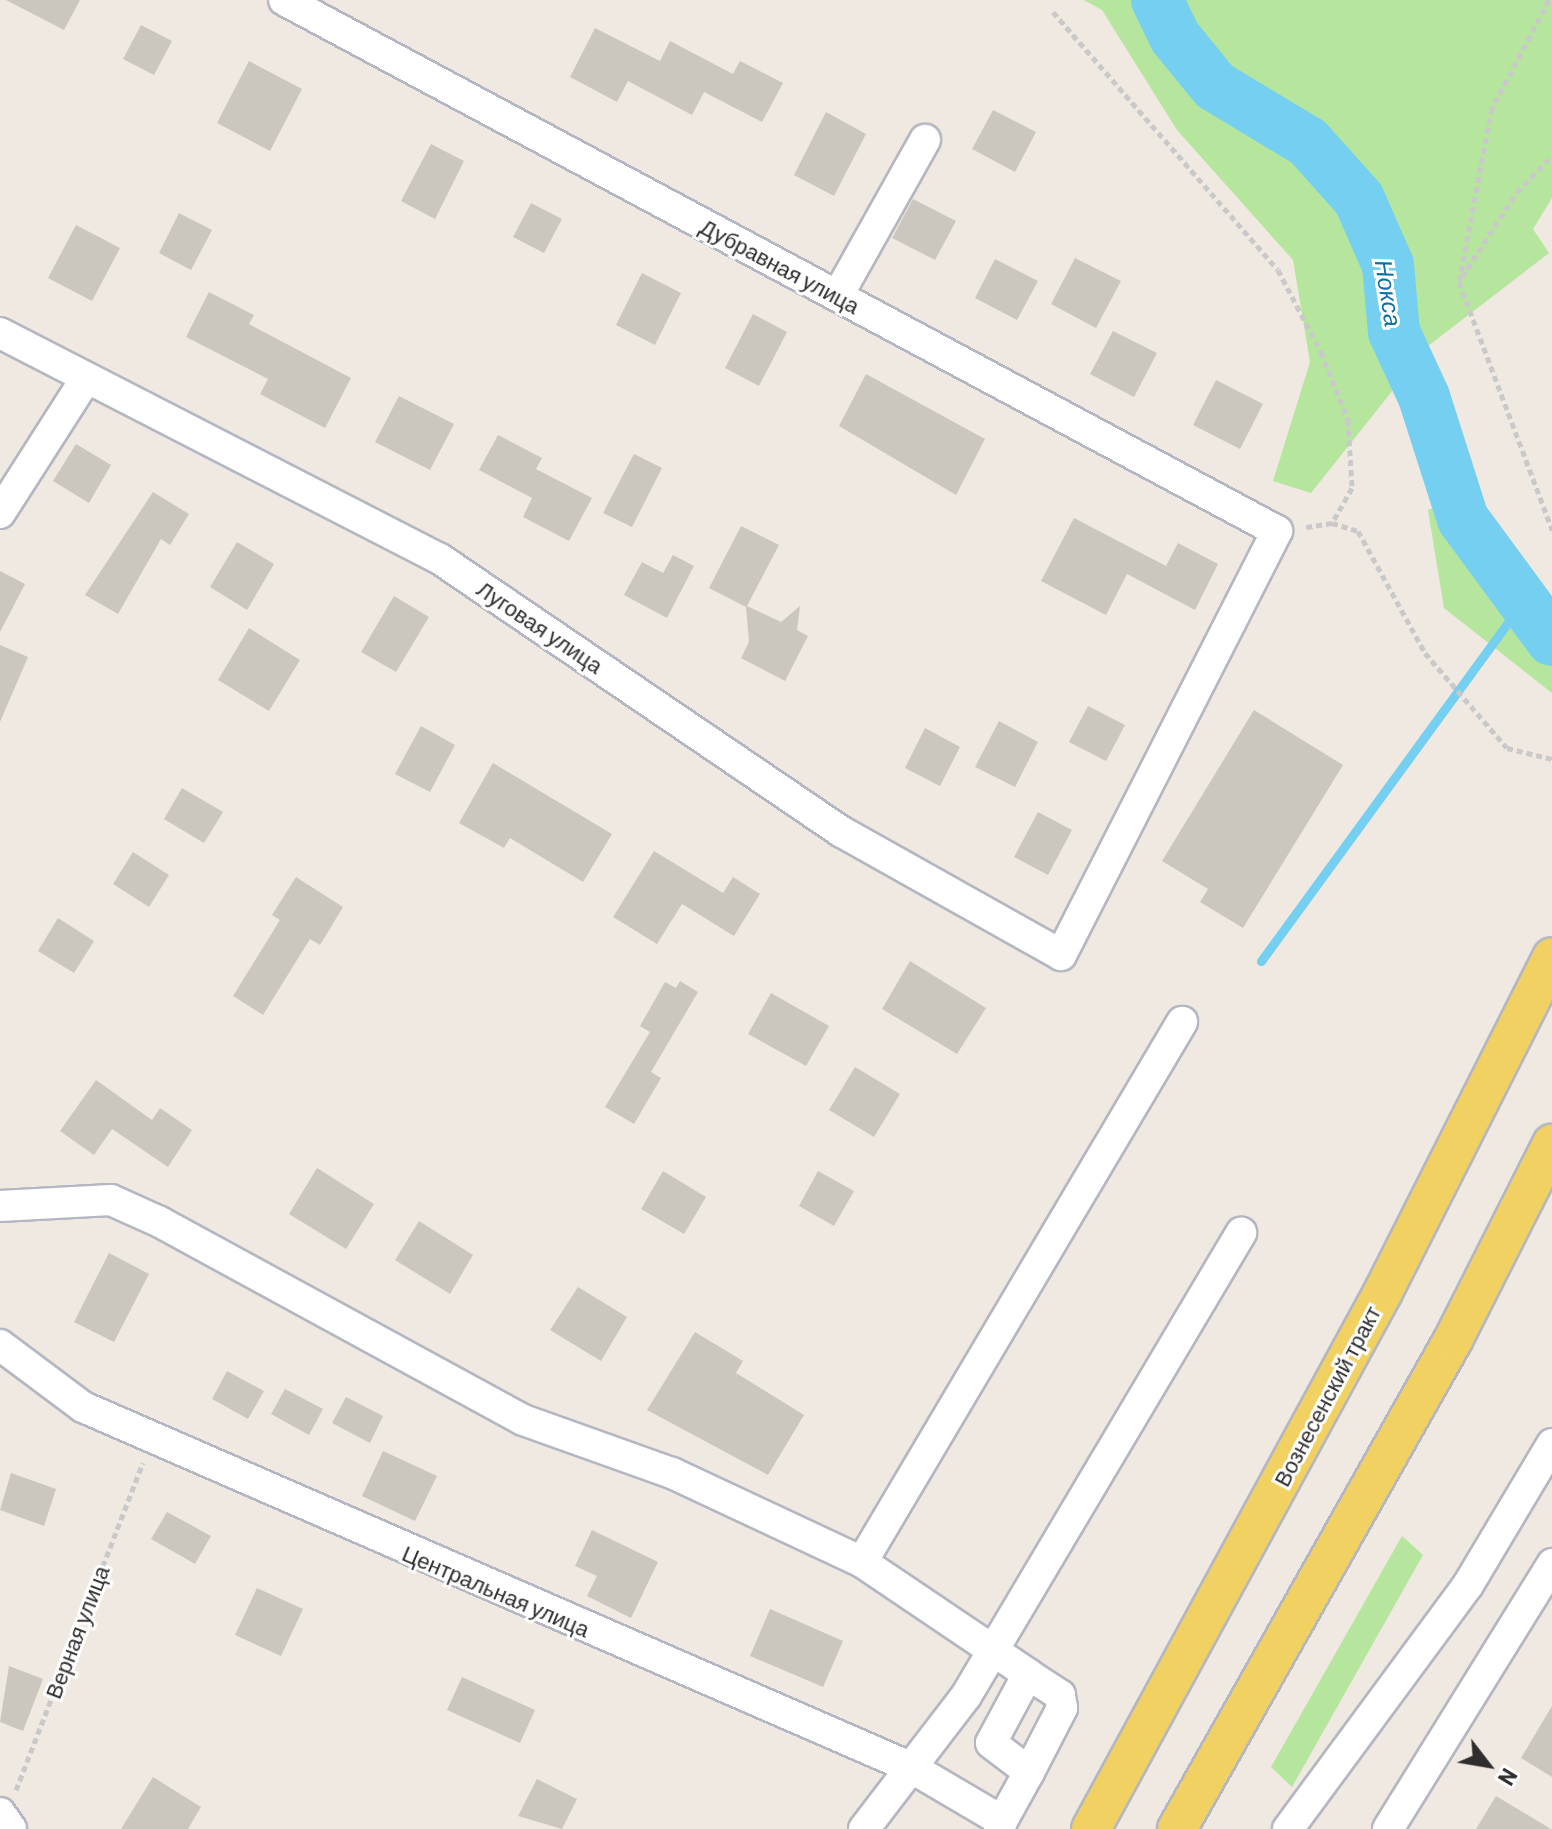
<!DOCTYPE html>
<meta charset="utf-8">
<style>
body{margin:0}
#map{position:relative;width:1552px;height:1829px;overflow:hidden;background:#efe9e1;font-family:Barlow,sans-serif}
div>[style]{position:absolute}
.green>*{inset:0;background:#b6e59e}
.stream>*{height:9px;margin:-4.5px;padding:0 4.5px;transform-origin:4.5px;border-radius:4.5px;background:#75cff0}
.river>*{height:52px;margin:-26px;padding:0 26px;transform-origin:26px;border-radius:26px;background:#75cff0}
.building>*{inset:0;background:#cbc7bf}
.path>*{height:5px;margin-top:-2.5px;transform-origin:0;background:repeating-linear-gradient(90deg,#c9c9c9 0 6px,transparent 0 10px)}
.roads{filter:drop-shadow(2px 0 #b4b7c1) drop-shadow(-2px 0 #b4b7c1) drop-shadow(0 2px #b4b7c1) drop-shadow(0 -2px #b4b7c1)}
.minor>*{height:30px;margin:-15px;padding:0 15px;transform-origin:15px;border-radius:15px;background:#fff}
.major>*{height:38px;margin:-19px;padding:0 19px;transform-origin:19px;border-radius:19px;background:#f2d163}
span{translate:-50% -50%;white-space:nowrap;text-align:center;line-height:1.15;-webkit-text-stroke:6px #fff;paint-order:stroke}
.street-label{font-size:22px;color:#2e2e2e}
.water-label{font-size:24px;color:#0d6fa3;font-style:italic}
.north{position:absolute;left:1448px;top:1725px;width:80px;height:80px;-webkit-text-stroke:6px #fff;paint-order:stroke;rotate:121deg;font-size:22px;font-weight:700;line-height:32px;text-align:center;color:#2e2e2e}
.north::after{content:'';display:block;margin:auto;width:28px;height:36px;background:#2e2e2e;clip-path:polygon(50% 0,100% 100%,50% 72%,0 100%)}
</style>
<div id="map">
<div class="green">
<div style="clip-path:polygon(1084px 0,1552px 0,1552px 198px,1533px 229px,1549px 253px,1428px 346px,1311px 493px,1273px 481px,1310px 362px,1293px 260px,1177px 130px,1102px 10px)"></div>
<div style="clip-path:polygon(1462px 496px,1552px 608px,1552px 693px,1444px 608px,1428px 510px)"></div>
<div style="clip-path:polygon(1402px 1536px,1423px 1555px,1292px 1787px,1271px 1767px)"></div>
</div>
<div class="stream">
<div style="left:1261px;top:961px;width:447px;rotate:-53.9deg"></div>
</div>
<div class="river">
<div style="left:1157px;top:0;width:41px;rotate:64.1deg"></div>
<div style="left:1175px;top:37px;width:63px;rotate:50.8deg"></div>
<div style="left:1215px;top:86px;width:109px;rotate:31.1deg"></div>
<div style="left:1308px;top:142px;width:76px;rotate:48.2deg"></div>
<div style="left:1359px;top:199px;width:72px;rotate:66.3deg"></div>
<div style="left:1388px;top:265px;width:67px;rotate:84.9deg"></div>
<div style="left:1394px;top:332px;width:72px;rotate:65.2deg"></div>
<div style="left:1424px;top:397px;width:128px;rotate:72.3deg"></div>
<div style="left:1463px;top:519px;width:150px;rotate:53.7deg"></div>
</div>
<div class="building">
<div style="clip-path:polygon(6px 0,80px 0,64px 30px)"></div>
<div style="clip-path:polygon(141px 25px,172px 41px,154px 75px,123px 59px)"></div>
<div style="clip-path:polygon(595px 28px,660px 61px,670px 41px,733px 74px,740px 61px,783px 83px,762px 122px,704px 92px,692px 115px,628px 81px,617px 102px,570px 77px)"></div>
<div style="clip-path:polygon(249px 61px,302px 89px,270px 151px,217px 123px)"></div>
<div style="clip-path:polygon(993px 110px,1036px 132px,1015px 172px,972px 149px)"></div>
<div style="clip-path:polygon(826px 112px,866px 134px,834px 196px,794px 175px)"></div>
<div style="clip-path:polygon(431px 144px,464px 161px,435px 219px,401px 201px)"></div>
<div style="clip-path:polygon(913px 199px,956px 221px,935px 260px,892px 238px)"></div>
<div style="clip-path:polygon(531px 203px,562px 219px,544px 253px,513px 237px)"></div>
<div style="clip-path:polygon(179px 213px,212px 230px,191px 270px,159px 253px)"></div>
<div style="clip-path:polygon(76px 225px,120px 248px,92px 301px,48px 278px)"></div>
<div style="clip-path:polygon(1075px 258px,1121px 281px,1096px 328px,1051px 304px)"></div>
<div style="clip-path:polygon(995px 259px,1038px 281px,1017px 320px,975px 298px)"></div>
<div style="clip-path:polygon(642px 273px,681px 293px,655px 345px,616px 325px)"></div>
<div style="clip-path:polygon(209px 292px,254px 315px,249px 324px,351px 378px,325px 428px,260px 394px,268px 379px,186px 337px)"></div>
<div style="clip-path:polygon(753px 314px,787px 332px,759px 386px,725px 368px)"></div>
<div style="clip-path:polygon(1113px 331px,1157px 353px,1134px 397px,1090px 374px)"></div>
<div style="clip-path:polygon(866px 374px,985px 439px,956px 495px,839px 426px)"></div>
<div style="clip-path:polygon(1216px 380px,1263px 404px,1240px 449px,1193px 425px)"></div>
<div style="clip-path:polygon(399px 396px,454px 424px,430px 470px,375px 442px)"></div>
<div style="clip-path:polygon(498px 435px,542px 458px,536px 469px,592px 498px,569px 541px,523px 517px,532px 498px,479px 470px)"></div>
<div style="clip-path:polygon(76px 444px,111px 465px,89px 503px,53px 481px)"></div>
<div style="clip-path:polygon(634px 454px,662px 468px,632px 527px,603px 513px)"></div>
<div style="clip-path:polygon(153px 492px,189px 514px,170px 545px,161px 539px,118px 614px,85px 595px)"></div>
<div style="clip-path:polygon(1074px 518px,1166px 566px,1178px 543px,1218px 564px,1195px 610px,1127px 574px,1106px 615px,1041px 581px)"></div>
<div style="clip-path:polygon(741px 526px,779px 545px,747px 606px,781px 622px,800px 606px,797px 630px,808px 636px,785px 681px,741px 658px,749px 642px,746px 607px,709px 588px)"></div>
<div style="clip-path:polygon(237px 542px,274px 564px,247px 610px,210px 587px)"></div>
<div style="clip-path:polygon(673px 555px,694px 566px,667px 618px,624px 595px,642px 562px,663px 573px)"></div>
<div style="clip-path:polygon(0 571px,25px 584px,0 632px)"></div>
<div style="clip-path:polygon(394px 596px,429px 617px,396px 672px,361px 652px)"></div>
<div style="clip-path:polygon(249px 628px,300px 660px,269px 711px,218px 680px)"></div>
<div style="clip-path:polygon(0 645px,28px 657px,0 722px)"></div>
<div style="clip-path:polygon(1088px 706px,1125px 725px,1106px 761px,1069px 742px)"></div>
<div style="clip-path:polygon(1254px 710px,1343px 765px,1243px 928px,1200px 902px,1208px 889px,1162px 861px)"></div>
<div style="clip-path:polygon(999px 721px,1038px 742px,1015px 787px,975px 767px)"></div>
<div style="clip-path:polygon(421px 726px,455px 745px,430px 792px,395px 774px)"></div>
<div style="clip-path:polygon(925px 728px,960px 747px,940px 786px,905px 768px)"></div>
<div style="clip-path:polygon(493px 763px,612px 834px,583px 882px,510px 838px,504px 848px,459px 823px)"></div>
<div style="clip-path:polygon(182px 788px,223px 812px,204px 843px,164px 819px)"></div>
<div style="clip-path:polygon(1038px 812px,1072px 830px,1048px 875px,1014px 857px)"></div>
<div style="clip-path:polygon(654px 851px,723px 893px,733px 877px,760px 894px,734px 936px,682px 904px,657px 944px,613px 917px)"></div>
<div style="clip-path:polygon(133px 852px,169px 875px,149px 907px,113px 884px)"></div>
<div style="clip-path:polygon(296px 877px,343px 907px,320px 945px,310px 939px,263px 1015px,233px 996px,280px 920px,272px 915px)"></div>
<div style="clip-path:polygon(58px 918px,94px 941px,74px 973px,38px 951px)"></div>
<div style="clip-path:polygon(910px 961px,986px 1008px,957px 1054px,882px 1009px)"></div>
<div style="clip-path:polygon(680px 981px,698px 992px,651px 1072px,661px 1078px,634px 1124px,605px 1107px,650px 1032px,640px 1026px,665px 982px,676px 988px)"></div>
<div style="clip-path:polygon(771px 993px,829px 1026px,806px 1066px,748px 1034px)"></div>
<div style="clip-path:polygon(855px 1067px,900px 1094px,874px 1137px,829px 1110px)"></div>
<div style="clip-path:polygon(96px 1080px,152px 1120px,160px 1108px,192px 1130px,168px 1167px,112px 1129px,94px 1155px,60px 1131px)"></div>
<div style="clip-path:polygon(317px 1168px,374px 1204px,346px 1249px,289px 1214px)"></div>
<div style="clip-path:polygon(663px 1171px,706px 1197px,684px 1234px,641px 1209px)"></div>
<div style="clip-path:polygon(818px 1171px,854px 1191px,834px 1226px,799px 1206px)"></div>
<div style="clip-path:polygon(419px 1221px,473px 1255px,450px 1294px,395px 1260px)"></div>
<div style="clip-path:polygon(109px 1253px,149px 1274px,114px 1342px,74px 1322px)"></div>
<div style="clip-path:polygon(578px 1287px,627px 1317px,601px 1361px,550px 1330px)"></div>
<div style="clip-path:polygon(695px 1332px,743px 1361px,736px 1373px,804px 1415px,768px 1475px,647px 1410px)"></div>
<div style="clip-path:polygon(227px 1371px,264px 1391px,248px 1419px,212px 1399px)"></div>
<div style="clip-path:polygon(285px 1389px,323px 1409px,309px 1435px,271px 1414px)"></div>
<div style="clip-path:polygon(346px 1397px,383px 1416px,370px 1443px,332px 1423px)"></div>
<div style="clip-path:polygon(383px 1451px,437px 1476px,415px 1521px,362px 1496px)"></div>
<div style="clip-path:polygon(11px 1473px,56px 1489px,44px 1526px,0 1510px)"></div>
<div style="clip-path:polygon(167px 1512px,211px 1536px,195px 1564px,151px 1539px)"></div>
<div style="clip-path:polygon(592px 1530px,658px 1562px,631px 1618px,587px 1596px,597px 1576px,575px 1566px)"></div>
<div style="clip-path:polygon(257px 1588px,303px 1609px,281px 1656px,235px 1635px)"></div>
<div style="clip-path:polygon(770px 1609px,843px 1641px,823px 1687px,750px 1656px)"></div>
<div style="clip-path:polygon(9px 1666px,43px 1679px,23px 1731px,0 1722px)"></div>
<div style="clip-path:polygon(462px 1677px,535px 1710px,520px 1743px,447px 1710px)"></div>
<div style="clip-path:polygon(1552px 1706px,1552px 1777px,1521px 1758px)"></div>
<div style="clip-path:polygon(153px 1777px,201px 1807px,188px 1829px,121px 1829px)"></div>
<div style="clip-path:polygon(537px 1779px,577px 1799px,562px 1829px,518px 1816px)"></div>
<div style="clip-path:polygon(1496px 1796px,1551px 1829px,1476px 1829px)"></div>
</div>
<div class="path">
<div style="left:1549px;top:0;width:122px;rotate:117.8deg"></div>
<div style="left:1492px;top:108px;width:177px;rotate:100.7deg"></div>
<div style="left:1459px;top:282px;width:265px;rotate:69.4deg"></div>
<div style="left:1053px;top:12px;width:342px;rotate:48.9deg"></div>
<div style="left:1278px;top:270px;width:93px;rotate:62.3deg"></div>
<div style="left:1321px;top:352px;width:73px;rotate:68.3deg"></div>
<div style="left:1348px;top:420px;width:68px;rotate:86.6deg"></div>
<div style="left:1352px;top:488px;width:40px;rotate:119.7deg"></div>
<div style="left:1332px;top:523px;width:30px;rotate:171deg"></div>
<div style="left:1462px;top:277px;width:101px;rotate:-57.1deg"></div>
<div style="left:1517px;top:192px;width:50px;rotate:-45.8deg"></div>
<div style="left:1332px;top:523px;width:27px;rotate:17deg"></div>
<div style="left:1358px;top:531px;width:139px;rotate:61.2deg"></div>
<div style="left:1425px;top:653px;width:125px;rotate:49.2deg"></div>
<div style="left:1507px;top:748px;width:46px;rotate:13.7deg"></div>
<div style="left:16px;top:1790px;width:351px;rotate:-68.8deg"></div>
</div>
<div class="roads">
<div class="minor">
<div style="left:838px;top:295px;width:178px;rotate:-60.7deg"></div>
<div style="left:0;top:333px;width:495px;rotate:27.2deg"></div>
<div style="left:440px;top:559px;width:486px;rotate:34.2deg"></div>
<div style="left:842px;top:832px;width:251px;rotate:29.3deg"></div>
<div style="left:1061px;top:955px;width:476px;rotate:-63deg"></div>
<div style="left:1277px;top:531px;width:1126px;rotate:-151.86deg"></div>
<div style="left:0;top:513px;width:158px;rotate:-57.4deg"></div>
<div style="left:0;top:1206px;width:111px;rotate:-3.1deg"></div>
<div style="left:111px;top:1200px;width:54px;rotate:24.2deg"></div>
<div style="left:160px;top:1222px;width:413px;rotate:28.6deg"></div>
<div style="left:523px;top:1420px;width:158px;rotate:19.6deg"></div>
<div style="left:672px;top:1473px;width:210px;rotate:25.1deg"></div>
<div style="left:862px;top:1562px;width:200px;rotate:34deg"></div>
<div style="left:0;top:1345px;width:104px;rotate:36.8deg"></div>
<div style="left:83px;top:1407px;width:904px;rotate:23.53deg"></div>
<div style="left:912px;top:1768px;width:104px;rotate:30.5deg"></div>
<div style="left:862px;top:1562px;width:628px;rotate:-59.35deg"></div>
<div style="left:0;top:1813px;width:19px;rotate:55deg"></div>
<div style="left:864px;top:1829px;width:168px;rotate:-52.5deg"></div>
<div style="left:966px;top:1696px;width:539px;rotate:-59.29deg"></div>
<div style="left:999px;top:1829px;width:9px;rotate:-69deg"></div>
<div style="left:1002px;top:1821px;width:56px;rotate:-61.1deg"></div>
<div style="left:1029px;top:1772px;width:72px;rotate:-62.7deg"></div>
<div style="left:1062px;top:1708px;width:13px;rotate:-99deg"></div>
<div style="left:1060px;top:1695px;width:38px;rotate:-147deg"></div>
<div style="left:1028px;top:1674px;width:78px;rotate:118.2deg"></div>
<div style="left:991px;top:1743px;width:48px;rotate:37.3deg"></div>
<div style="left:1288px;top:1829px;width:303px;rotate:-53.6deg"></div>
<div style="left:1468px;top:1585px;width:164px;rotate:-59.2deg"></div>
<div style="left:1388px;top:1829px;width:312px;rotate:-58.2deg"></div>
</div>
<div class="major">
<div style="left:1091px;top:1829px;width:611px;rotate:-61.46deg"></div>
<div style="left:1383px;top:1292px;width:375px;rotate:-63.2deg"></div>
<div style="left:1177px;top:1829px;width:562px;rotate:-60.56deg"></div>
<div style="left:1453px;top:1340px;width:220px;rotate:-63.2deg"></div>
</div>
</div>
<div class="street-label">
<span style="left:780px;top:266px;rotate:28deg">Дубравная улица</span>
<span style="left:540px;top:627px;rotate:34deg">Луговая улица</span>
<span style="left:1327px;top:1396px;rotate:-62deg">Вознесенский тракт</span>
<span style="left:496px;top:1591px;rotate:23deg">Центральная улица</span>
<span style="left:77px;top:1632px;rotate:-69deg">Верная улица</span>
</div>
<div class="water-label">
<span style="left:1389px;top:293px;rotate:81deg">Нокса</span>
</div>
<div class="north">N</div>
</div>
